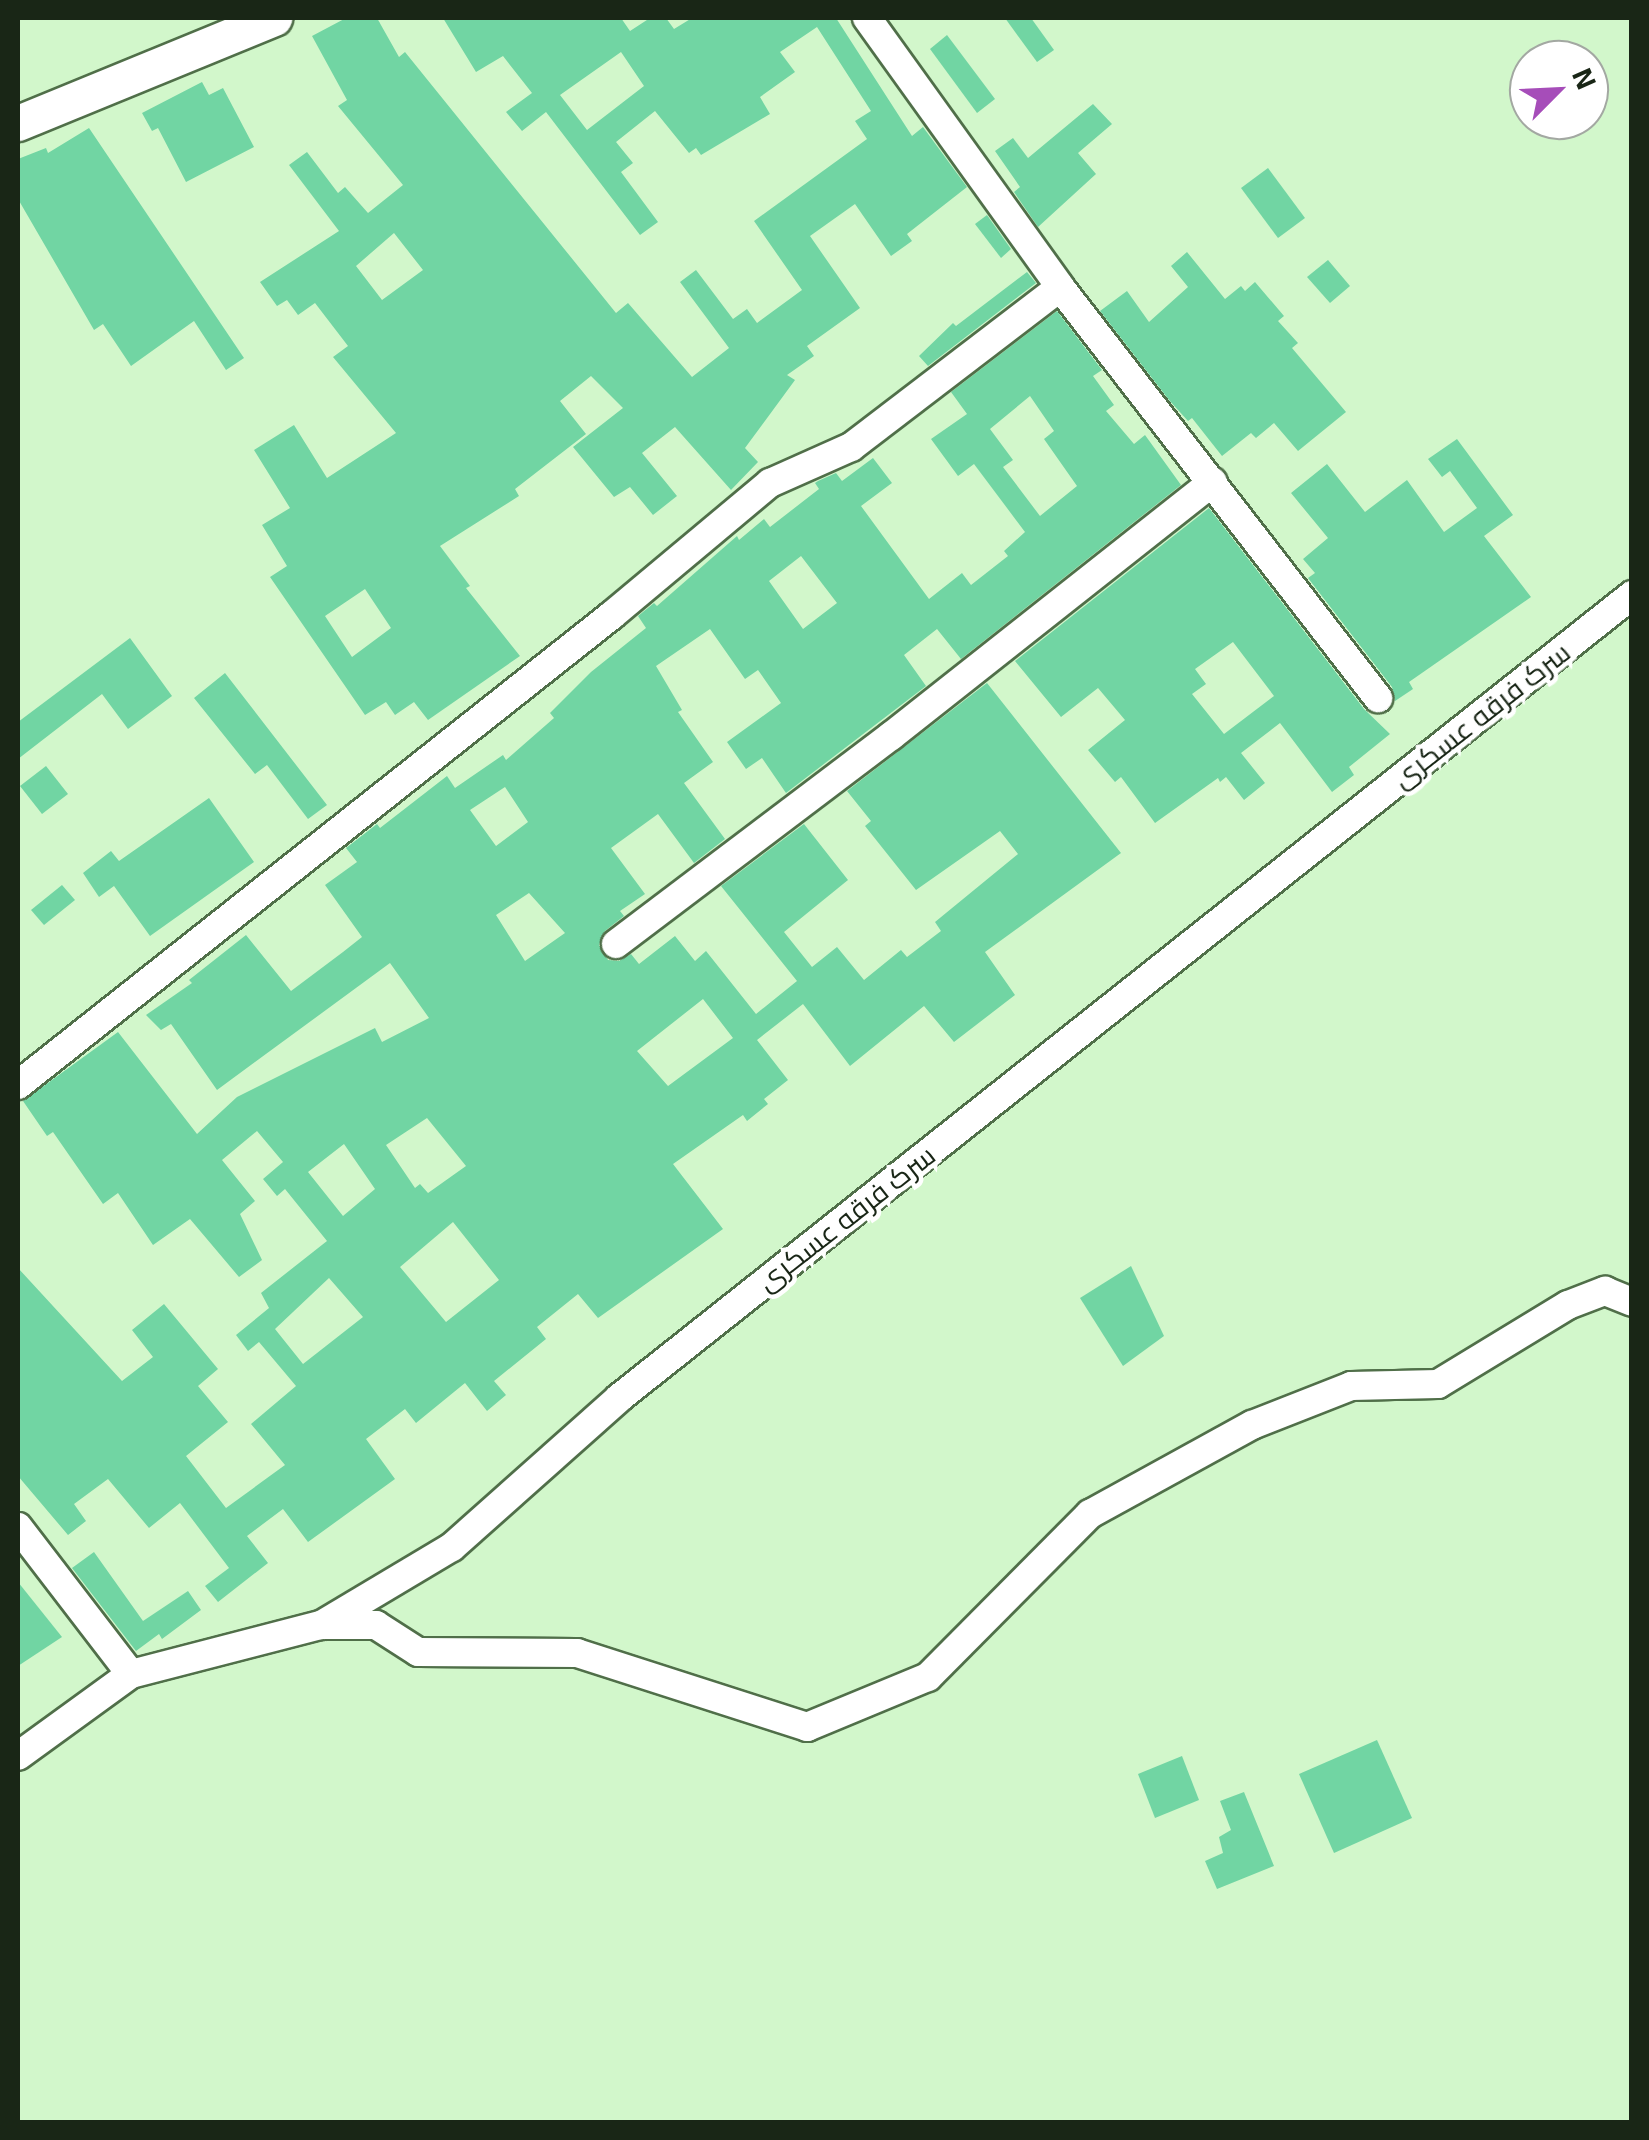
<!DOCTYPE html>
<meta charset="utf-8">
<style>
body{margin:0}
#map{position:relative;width:1649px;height:2140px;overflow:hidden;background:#d2f7cb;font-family:Georgia,Cairo,serif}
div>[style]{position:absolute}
.building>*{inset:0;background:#71d5a3}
.roads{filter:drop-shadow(2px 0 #506f49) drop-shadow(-2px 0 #506f49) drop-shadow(0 2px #506f49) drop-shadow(0 -2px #506f49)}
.minor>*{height:28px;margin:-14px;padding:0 14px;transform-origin:14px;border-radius:14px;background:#fff}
.tertiary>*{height:35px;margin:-17.5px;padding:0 17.5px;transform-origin:17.5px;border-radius:17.5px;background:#fff}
span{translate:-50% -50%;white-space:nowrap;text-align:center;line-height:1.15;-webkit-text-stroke:9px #fff;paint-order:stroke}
.street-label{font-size:28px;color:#192616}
.frame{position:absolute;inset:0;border:20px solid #192616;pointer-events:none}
.north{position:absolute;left:1509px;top:40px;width:100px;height:100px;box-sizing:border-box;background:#fff;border:2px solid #a3a8a2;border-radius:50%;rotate:66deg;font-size:28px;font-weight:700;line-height:40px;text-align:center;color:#192616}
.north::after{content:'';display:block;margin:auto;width:35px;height:45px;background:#a64db9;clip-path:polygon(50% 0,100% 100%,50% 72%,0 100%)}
</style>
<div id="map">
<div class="building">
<div style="clip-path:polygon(evenodd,346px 18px,377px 18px,399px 57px,405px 52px,616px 313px,628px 303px,692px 377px,729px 348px,680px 282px,696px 270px,733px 319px,747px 309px,757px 323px,802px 290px,754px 221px,867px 139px,855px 121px,871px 111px,817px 27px,780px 52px,795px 72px,760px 97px,770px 114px,701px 155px,696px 148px,689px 153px,655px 111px,616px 142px,633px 163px,621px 172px,658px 222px,640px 235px,546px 112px,522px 131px,506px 112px,532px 93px,503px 56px,476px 72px,443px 18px,621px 18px,630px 31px,650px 18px,666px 18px,674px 29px,692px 18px,836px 18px,912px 136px,923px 127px,967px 187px,907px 234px,912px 241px,891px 256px,855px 204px,810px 236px,860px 308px,807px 346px,814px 356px,787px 375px,795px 380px,745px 448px,758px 462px,731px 490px,675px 427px,642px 453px,677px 496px,653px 515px,630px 487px,614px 497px,573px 447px,623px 408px,591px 376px,560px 401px,586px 434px,515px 489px,519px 496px,440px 546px,470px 586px,466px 588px,520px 656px,428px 720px,414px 702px,395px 715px,386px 702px,365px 715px,270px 577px,287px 566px,262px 525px,290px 508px,254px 450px,294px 425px,327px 478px,396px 433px,333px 357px,348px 346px,315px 303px,298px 315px,287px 300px,277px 306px,260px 282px,339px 231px,289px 165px,307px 152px,338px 193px,345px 187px,368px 213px,403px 185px,338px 106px,347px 100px,312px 36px,346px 18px,621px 52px,644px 86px,587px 130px,560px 95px,621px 52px,346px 18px,394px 233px,423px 270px,382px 300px,356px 266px,394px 233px,346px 18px,365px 589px,391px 628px,352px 657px,325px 616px,365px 589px)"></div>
<div style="clip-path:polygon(1005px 18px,1031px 18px,1054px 50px,1037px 62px)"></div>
<div style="clip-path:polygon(947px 35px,995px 99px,977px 113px,930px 49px)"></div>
<div style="clip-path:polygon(202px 82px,209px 95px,223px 88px,254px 147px,186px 182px,158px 128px,152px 131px,142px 113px)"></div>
<div style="clip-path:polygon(1093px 104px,1112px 124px,1078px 153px,1096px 174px,1038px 227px,1014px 192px,1020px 187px,995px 151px,1013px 138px,1028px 158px)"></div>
<div style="clip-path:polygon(89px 128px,244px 358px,226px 370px,194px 321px,131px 366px,103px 324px,94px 330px,18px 199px,18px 159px,46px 148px,48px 153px)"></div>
<div style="clip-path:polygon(1268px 168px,1305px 218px,1278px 238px,1241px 188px)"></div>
<div style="clip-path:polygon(987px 215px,1011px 249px,1001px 258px,975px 224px)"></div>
<div style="clip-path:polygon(1187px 252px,1225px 299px,1241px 286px,1245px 291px,1255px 282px,1284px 316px,1278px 321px,1298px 343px,1292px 348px,1346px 412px,1298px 451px,1274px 423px,1256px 438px,1251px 433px,1222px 456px,1192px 418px,1188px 421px,1169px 400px,1100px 311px,1127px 291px,1149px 322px,1188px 287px,1171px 266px)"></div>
<div style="clip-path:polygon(1328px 260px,1350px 286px,1330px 303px,1307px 277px)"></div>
<div style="clip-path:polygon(1027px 272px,1036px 283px,928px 366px,919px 356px,953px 323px,956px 326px)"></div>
<div style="clip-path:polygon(evenodd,1057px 311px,1102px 370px,1093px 376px,1114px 405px,1106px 411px,1134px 444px,1145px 435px,1181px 485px,961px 659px,937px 629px,904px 655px,926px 686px,786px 793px,762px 758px,746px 769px,727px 742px,781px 703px,758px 670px,745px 679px,710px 629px,656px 666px,682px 710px,678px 712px,713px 762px,684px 783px,725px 839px,694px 863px,658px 814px,611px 848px,645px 894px,620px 911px,624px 916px,605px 931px,599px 945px,608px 960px,619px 961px,631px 954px,639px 964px,675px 936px,695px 961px,706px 951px,756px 1014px,797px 981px,721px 886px,804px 824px,848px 880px,784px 932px,812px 967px,837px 947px,864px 980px,901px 950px,907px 957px,941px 931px,935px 922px,1018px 854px,1000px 831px,916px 890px,865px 826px,871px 821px,847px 791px,987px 683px,1121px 853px,985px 952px,1015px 995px,954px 1042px,924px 1006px,850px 1066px,803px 1004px,757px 1040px,788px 1080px,764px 1099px,768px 1104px,747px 1121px,743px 1115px,673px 1164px,723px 1229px,598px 1318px,578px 1294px,537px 1327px,546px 1339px,494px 1381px,506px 1395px,487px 1411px,465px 1383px,416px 1423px,405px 1409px,366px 1439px,395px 1479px,308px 1542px,283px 1509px,247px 1536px,268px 1563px,218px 1602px,205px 1586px,229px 1568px,180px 1503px,149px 1528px,108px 1479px,74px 1504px,86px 1521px,68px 1535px,18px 1476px,18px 1268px,122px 1381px,153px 1357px,132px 1330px,164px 1304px,218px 1369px,198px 1386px,228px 1422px,186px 1456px,226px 1508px,285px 1465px,251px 1424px,296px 1386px,259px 1342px,248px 1351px,236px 1335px,269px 1308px,261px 1293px,327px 1241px,285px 1189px,277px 1196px,263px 1179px,283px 1162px,257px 1131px,222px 1160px,255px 1201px,240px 1214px,262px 1260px,239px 1277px,190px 1219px,153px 1245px,118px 1193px,103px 1204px,53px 1132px,47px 1136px,23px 1101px,118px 1032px,197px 1134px,237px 1097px,375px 1028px,382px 1042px,429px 1018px,390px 963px,217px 1090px,171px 1024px,161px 1030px,146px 1015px,192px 983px,189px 980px,246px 935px,291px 991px,343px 952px,362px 937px,325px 885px,357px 862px,346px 848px,377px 824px,380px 828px,447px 776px,455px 788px,503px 755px,506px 760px,554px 718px,550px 713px,591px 672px,646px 628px,638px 616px,654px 603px,657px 606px,737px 536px,739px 540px,764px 519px,770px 527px,819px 489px,815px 483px,818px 481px,836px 473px,842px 481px,873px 458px,892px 483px,861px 506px,929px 599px,962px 573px,971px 585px,1008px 556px,1004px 551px,1025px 532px,974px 464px,958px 476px,931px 439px,967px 414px,951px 392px,1057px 311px,1030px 396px,1054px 431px,1044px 439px,1077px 486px,1040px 516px,1003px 467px,1013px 460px,990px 429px,1030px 396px,1057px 311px,801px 556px,837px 603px,803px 629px,769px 581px,801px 556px,1057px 311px,505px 787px,528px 822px,496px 846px,470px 810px,505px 787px,1057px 311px,529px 893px,565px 933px,525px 961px,496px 915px,529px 893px,1057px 311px,703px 999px,733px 1038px,668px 1086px,637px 1051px,703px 999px,1057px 311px,427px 1118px,466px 1166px,428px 1193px,420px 1184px,415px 1188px,386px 1145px,427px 1118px,1057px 311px,344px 1144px,375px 1189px,343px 1216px,308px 1172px,344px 1144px,1057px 311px,453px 1222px,499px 1280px,446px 1322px,400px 1267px,453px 1222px,1057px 311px,329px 1278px,363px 1317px,303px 1364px,275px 1329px,329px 1278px)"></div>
<div style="clip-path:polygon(1457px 439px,1513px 515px,1484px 536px,1531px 597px,1409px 682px,1413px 689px,1395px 701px,1392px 687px,1308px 578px,1315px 573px,1303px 559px,1328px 538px,1291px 493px,1327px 464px,1365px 512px,1407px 480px,1444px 532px,1477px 508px,1450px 471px,1442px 477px,1428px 459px)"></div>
<div style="clip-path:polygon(evenodd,1209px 508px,1364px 709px,1390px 734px,1349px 767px,1354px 775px,1332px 792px,1280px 723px,1241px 753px,1265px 783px,1244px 800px,1226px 777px,1220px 782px,1218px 778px,1155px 823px,1121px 777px,1115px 782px,1088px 750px,1125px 720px,1098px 688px,1061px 717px,1015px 661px,1209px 508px,1233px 642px,1274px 696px,1224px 734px,1192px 694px,1206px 684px,1195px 669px,1233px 642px)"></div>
<div style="clip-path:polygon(130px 638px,172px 696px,128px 729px,102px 694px,18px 759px,18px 722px)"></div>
<div style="clip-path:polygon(225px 673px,327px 805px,308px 819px,267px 765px,255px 774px,194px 698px)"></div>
<div style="clip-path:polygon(46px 766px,68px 794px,42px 814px,20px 786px)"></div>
<div style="clip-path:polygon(209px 798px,254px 862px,150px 936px,114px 886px,99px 897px,83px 873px,111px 851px,119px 861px)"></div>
<div style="clip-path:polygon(62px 885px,75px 900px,44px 925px,31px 910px)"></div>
<div style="clip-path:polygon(1131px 1266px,1164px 1336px,1123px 1366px,1080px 1298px)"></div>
<div style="clip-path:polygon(94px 1552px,143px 1621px,188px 1591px,201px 1610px,162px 1639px,159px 1634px,136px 1651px,72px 1568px)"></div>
<div style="clip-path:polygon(18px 1582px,62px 1637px,18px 1666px)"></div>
<div style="clip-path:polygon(1377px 1740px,1412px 1818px,1334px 1853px,1299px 1774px)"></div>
<div style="clip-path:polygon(1182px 1756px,1199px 1800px,1155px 1818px,1138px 1774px)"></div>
<div style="clip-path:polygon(1244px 1792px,1274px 1866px,1217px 1889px,1205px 1861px,1223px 1853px,1219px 1837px,1231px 1830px,1220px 1801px)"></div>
</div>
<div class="roads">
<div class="minor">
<div style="left:867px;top:18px;width:331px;rotate:54.3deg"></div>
<div style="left:1060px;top:287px;width:520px;rotate:52.27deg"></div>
<div style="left:616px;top:944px;width:345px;rotate:-37.1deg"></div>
<div style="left:891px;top:736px;width:410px;rotate:-38.3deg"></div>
<div style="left:18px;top:1085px;width:757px;rotate:-38.35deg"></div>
<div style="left:612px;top:615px;width:206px;rotate:-39.9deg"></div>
<div style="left:770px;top:483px;width:89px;rotate:-24deg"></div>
<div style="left:851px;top:447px;width:263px;rotate:-37.4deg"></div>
<div style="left:18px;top:1527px;width:185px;rotate:52.5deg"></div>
<div style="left:323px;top:1625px;width:53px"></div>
<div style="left:376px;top:1625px;width:50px;rotate:32.7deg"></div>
<div style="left:418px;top:1652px;width:159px;rotate:0.4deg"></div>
<div style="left:577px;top:1653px;width:242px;rotate:17.8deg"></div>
<div style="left:807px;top:1727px;width:131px;rotate:-22.5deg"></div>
<div style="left:928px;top:1677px;width:230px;rotate:-45.2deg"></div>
<div style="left:1090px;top:1514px;width:185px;rotate:-28.8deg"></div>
<div style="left:1252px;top:1425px;width:106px;rotate:-21.5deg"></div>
<div style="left:1351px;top:1386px;width:87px;rotate:-1.3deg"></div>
<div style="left:1438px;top:1384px;width:152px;rotate:-31.3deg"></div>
<div style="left:1568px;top:1305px;width:40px;rotate:-21deg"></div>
<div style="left:1605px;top:1291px;width:29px;rotate:22deg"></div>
<div style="left:18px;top:1756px;width:140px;rotate:-36deg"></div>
<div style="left:131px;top:1674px;width:196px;rotate:-14.5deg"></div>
<div style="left:321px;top:1625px;width:152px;rotate:-30.8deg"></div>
<div style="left:452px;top:1547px;width:224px;rotate:-41.7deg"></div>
<div style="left:619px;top:1398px;width:1293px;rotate:-38.4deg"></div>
</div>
<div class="tertiary">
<div style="left:18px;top:123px;width:277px;rotate:-22.3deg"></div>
</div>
</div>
<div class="street-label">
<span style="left:1481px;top:715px;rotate:-38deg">سرک فرقه عسکری</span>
<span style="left:846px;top:1218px;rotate:-38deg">سرک فرقه عسکری</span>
</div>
<div class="frame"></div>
<div class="north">N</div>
</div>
